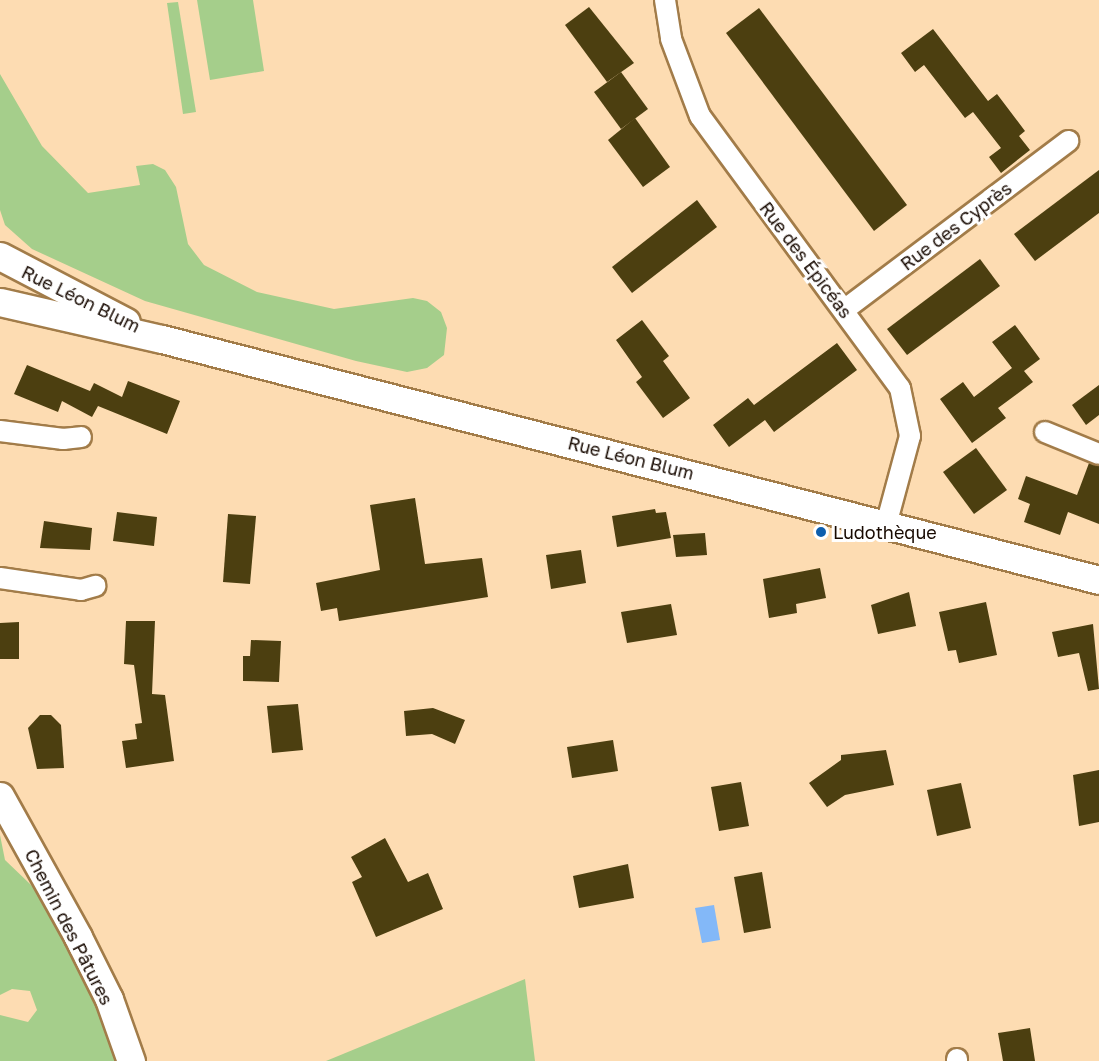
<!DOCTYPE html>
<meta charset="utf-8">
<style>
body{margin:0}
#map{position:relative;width:1099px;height:1061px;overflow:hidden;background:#fddcb2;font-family:"Golos Text",sans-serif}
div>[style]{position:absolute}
.green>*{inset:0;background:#a5ce8b}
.water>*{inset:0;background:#83b8f8}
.building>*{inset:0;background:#4c3f10}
.roads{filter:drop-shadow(2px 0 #a27c49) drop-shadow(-2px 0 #a27c49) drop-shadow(0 2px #a27c49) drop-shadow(0 -2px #a27c49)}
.street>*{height:20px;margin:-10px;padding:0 10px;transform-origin:10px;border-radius:10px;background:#fff}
.secondary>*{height:27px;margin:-13.5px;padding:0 13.5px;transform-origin:13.5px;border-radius:13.5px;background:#fff}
.dots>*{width:16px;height:16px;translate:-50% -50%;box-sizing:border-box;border:3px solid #fff;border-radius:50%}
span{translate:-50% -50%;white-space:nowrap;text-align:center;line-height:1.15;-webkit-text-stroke:6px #fff;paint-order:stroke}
.street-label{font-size:18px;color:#170900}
.poi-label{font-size:18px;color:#170900}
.left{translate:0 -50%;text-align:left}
</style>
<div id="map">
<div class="green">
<div style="clip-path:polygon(197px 0,253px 0,264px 71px,210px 80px)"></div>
<div style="clip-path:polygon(178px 2px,196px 112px,183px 114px,167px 3px)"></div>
<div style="clip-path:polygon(0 74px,42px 146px,88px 193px,140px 185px,136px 166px,153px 164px,165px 170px,176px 187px,188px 244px,204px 265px,257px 292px,334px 309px,413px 298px,427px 301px,441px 312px,447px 328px,444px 355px,427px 368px,407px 372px,356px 361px,145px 301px,32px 249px,5px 225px,0 210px)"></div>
<div style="clip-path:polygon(0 835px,5px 860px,53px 906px,119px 1061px,0 1061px,0 1015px,28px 1022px,37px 1010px,30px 991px,12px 989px,0 995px)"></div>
<div style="clip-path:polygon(525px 979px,535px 1061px,326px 1061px)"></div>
</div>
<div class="water">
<div style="clip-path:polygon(714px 905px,720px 940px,702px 943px,695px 908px)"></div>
</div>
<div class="building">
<div style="clip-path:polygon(589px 7px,634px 63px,607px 82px,565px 25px)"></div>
<div style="clip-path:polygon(759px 8px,907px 205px,874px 231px,726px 33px)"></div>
<div style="clip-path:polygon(933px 29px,988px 101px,997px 94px,1025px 131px,1019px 136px,1030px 150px,1001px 173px,989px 157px,1001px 148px,973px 112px,965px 118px,924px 65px,915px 72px,901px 53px)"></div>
<div style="clip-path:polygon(621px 72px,648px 109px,621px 129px,594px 92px)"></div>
<div style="clip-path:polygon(635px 118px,670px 167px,643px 187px,608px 140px)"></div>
<div style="clip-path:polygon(1099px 170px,1099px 213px,1035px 261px,1014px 234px)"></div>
<div style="clip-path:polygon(697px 200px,717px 227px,632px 293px,612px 267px)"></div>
<div style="clip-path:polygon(980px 259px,1000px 286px,907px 355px,887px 329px)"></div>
<div style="clip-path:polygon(642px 320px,669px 356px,663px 361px,690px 398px,663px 418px,636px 382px,642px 377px,616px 340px)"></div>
<div style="clip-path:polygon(1015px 325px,1040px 359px,1024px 371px,1033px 382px,998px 408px,1006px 418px,972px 443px,940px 399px,963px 382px,974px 397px,1012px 368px,992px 342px)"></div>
<div style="clip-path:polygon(837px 343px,857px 370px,774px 432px,765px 420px,729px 447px,713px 425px,748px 398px,754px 405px)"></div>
<div style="clip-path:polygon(27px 365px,90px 391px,94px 383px,122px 397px,128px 381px,180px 401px,167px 434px,98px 406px,92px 417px,62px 401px,58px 412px,14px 394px)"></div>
<div style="clip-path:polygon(1099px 385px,1099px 415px,1086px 425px,1072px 405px)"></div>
<div style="clip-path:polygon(976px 448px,1007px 490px,974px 514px,943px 472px)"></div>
<div style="clip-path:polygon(1089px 463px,1099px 466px,1099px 524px,1068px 512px,1060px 535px,1024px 522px,1030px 504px,1018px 499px,1026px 476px,1077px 495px)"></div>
<div style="clip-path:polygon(415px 498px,425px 564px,482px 558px,488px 597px,339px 621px,337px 608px,321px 611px,316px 583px,380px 570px,370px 505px)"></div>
<div style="clip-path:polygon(655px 509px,656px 513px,666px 512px,671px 538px,617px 547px,612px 516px)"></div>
<div style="clip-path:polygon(117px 512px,157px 517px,154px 546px,113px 541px)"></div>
<div style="clip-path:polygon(228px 514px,256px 516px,250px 584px,223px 582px)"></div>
<div style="clip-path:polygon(44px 521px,92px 528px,90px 550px,40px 548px)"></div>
<div style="clip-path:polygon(705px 533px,707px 555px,676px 557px,673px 535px)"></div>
<div style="clip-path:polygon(581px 550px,586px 583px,551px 589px,546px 555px)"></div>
<div style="clip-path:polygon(820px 568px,826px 598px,796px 604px,797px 613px,769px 618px,763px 579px)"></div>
<div style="clip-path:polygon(909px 592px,916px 626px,878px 634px,871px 605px)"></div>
<div style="clip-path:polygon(986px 602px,997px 655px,959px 663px,956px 650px,948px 651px,939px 612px)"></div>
<div style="clip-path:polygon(671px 604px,677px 635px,627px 643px,621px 612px)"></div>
<div style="clip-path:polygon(126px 621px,155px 621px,152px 694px,165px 695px,174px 761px,126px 768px,122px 741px,137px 739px,135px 724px,142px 723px,134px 665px,124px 664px)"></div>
<div style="clip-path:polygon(19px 622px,19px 659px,0 659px,0 623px)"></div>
<div style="clip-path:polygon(1093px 624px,1099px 689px,1088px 691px,1079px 653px,1058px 657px,1052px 632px)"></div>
<div style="clip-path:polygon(251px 640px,281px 641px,279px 682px,243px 681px,243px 656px,250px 656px)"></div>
<div style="clip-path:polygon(298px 704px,303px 750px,272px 753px,267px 706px)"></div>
<div style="clip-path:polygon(433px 708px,465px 720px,455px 744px,432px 734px,406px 736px,404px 711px)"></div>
<div style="clip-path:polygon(40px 715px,51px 715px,61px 725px,64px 768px,37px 769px,28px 728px)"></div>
<div style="clip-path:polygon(613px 740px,618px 771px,572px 778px,567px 747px)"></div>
<div style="clip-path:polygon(886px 750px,894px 785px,845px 795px,827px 807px,809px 783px,841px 760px,841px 755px)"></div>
<div style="clip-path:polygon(1099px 770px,1099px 822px,1079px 826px,1073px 775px)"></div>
<div style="clip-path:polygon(741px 782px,749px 826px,719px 831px,711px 787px)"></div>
<div style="clip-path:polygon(961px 783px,971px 828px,937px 836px,927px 790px)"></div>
<div style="clip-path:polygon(385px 838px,408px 882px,428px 873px,443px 909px,376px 937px,352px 882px,362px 877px,351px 857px)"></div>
<div style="clip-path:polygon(628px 864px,634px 898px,579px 908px,573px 876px)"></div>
<div style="clip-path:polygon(762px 872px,771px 928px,744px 933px,734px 877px)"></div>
<div style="clip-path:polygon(1030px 1028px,1035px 1061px,1003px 1061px,998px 1033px)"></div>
</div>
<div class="roads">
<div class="street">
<div style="left:665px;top:0;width:39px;rotate:81deg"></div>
<div style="left:671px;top:39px;width:82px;rotate:69.4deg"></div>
<div style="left:700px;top:116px;width:338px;rotate:53.7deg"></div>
<div style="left:900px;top:388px;width:49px;rotate:78.2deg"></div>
<div style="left:910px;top:436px;width:92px;rotate:105.1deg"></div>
<div style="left:844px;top:310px;width:281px;rotate:-37deg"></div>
<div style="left:0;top:431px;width:64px;rotate:7.2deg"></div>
<div style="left:63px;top:439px;width:18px;rotate:-6deg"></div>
<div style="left:1045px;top:432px;width:58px;rotate:22.2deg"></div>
<div style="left:0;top:578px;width:82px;rotate:8.4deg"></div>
<div style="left:81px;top:590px;width:15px;rotate:-16deg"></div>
<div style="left:957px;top:1059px;width:2px;rotate:90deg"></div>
</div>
<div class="secondary">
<div style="left:0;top:256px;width:142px;rotate:27.6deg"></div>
<div style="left:0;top:302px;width:166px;rotate:12.9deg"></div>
<div style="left:162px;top:339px;width:967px;rotate:14.42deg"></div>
<div style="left:0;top:796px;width:161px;rotate:61deg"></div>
<div style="left:78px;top:937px;width:69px;rotate:63.4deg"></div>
<div style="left:109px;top:999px;width:66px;rotate:70.5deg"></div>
</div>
</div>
<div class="dots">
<div style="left:821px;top:532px;background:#0e5ead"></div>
</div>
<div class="street-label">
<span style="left:956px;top:226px;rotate:-37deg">Rue des Cyprès</span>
<span style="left:806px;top:260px;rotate:53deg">Rue des Épicéas</span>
<span style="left:81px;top:299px;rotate:26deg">Rue Léon Blum</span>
<span style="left:631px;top:458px;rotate:14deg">Rue Léon Blum</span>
<span style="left:69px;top:927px;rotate:63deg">Chemin des Pâtures</span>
</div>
<div class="poi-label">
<span class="left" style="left:833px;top:532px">Ludothèque</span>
</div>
</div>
